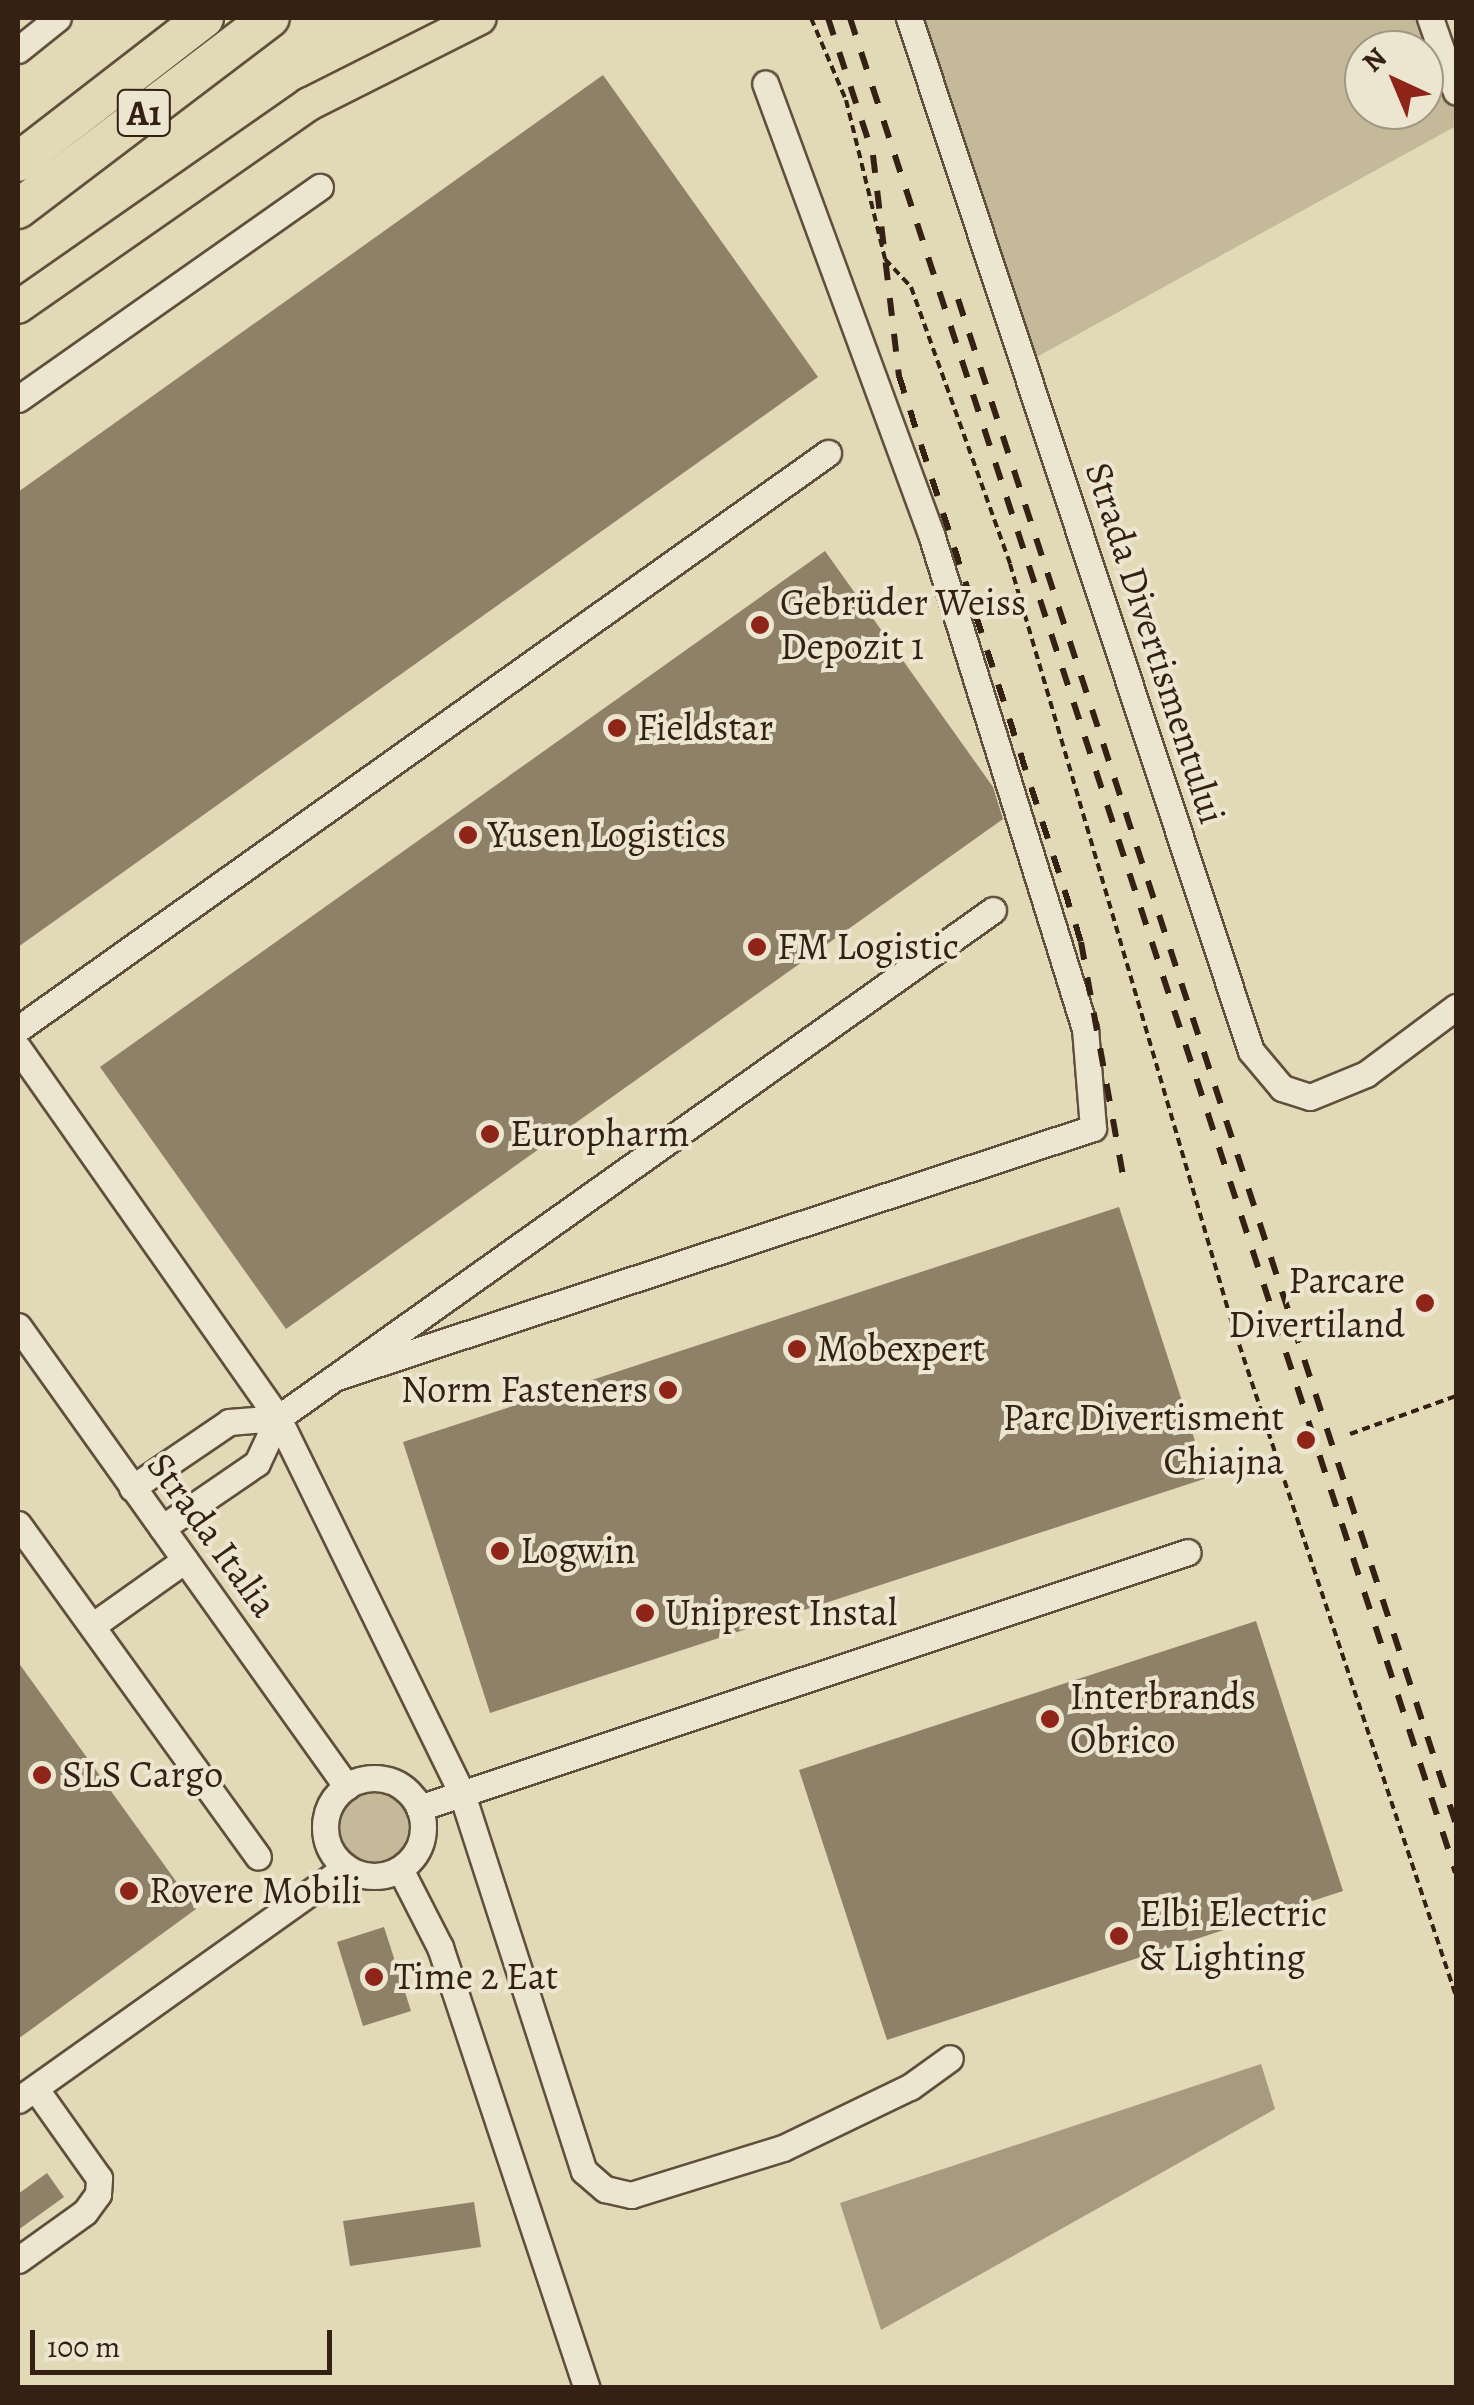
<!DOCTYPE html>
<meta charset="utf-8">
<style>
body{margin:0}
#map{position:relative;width:1474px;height:2405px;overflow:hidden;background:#e2d9b6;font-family:Alegreya,serif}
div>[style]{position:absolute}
.green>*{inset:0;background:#c4ba9a}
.round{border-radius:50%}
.water>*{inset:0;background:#a79a7f}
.building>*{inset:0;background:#8e8168}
.path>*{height:4px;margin-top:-2px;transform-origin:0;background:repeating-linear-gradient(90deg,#342114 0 8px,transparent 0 13px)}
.roads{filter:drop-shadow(2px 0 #604f3c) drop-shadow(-2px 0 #604f3c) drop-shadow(0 2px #604f3c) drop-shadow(0 -2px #604f3c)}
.minor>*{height:25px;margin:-12.5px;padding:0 12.5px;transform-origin:12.5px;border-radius:12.5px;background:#ece6d0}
.minor>.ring{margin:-12.5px;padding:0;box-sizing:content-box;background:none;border:25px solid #ece6d0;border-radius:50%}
.major>*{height:32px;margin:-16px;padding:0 16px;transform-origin:16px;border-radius:16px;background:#e2d9b6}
.highway>*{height:38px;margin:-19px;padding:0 19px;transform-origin:19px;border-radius:19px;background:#e2d9b6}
.rail>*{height:6px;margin-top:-3px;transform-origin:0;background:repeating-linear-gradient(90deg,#342114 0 18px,transparent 0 36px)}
.dots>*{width:28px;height:28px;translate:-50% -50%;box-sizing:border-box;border:5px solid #ece6d0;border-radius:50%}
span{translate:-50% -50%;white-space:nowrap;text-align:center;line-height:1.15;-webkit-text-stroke:8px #ece6d0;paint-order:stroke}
.shield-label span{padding:2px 8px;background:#ece6d0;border:2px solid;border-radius:8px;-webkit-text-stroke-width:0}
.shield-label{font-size:35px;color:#342114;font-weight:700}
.poi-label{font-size:38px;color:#342114}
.left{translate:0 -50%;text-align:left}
.right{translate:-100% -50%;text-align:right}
.street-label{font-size:38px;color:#342114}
.frame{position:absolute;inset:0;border:20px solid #342114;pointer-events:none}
.north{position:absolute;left:1344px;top:30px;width:100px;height:100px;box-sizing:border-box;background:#ece6d0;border:2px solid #a29785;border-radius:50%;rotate:316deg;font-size:28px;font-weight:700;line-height:40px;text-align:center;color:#342114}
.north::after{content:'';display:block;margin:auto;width:35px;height:45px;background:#8f2418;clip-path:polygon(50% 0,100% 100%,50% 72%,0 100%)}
.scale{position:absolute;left:30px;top:2330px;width:302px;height:45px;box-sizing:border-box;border:5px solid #342114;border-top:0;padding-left:12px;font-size:30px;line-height:35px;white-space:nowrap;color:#342114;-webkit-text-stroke:8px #ece6d0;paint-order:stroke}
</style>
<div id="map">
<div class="green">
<div style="clip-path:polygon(evenodd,909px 18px,1430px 18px,1456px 92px,1456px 126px,1024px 364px,909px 18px,1364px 50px,1424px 50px,1424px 110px,1364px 110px,1364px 50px)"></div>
<div class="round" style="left:325px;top:1778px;width:98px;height:98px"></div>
</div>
<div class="water">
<div style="clip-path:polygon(1261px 2064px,1275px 2109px,881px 2330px,840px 2203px)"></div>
</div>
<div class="building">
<div style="clip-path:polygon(603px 75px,818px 377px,18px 947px,18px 492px)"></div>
<div style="clip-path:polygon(825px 551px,993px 787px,1003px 819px,286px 1329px,100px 1067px)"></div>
<div style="clip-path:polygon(1119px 1207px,1207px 1478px,490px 1713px,403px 1442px)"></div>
<div style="clip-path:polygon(1256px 1621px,1343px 1891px,887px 2040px,799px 1770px)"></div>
<div style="clip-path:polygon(18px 1662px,196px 1909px,18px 2039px)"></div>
<div style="clip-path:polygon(384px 1927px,411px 2011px,363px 2026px,337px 1942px)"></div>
<div style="clip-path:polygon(47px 2173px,64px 2197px,18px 2230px,18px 2194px)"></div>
<div style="clip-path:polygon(474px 2202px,481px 2247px,350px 2266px,343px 2221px)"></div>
</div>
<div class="path">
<div style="left:811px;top:18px;width:89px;rotate:66.9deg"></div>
<div style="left:846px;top:100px;width:164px;rotate:76.2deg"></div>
<div style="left:885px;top:259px;width:38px;rotate:47deg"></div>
<div style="left:911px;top:287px;width:294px;rotate:70.3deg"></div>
<div style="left:1010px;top:564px;width:788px;rotate:73.7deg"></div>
<div style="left:1231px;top:1320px;width:712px;rotate:71.59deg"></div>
<div style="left:1350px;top:1434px;width:113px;rotate:-19.7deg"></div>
</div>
<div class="roads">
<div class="minor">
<div style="left:909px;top:18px;width:1088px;rotate:71.68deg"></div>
<div style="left:1251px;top:1051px;width:48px;rotate:50deg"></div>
<div style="left:1282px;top:1088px;width:29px;rotate:18deg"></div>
<div style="left:1310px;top:1097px;width:61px;rotate:-22.3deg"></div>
<div style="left:1366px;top:1074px;width:112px;rotate:-36.7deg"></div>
<div style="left:1430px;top:18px;width:78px;rotate:70.6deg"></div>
<div style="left:18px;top:50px;width:51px;rotate:-38.7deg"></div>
<div style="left:18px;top:399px;width:369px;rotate:-35.1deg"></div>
<div style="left:18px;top:1029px;width:994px;rotate:-35.42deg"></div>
<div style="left:18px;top:1048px;width:452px;rotate:54.9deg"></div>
<div style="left:278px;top:1418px;width:419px;rotate:63.9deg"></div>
<div style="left:462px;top:1794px;width:396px;rotate:72.1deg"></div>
<div style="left:584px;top:2171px;width:28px;rotate:41deg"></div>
<div style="left:605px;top:2189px;width:27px;rotate:13deg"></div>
<div style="left:631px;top:2195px;width:159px;rotate:-17.2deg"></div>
<div style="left:783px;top:2148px;width:141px;rotate:-25.7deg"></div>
<div style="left:910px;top:2087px;width:49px;rotate:-35.9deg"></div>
<div style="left:18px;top:1326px;width:566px;rotate:54.49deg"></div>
<div style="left:337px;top:1377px;width:796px;rotate:-18.23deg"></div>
<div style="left:1093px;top:1128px;width:99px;rotate:-94.6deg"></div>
<div style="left:1085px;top:1029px;width:518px;rotate:-107.28deg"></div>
<div style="left:931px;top:534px;width:480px;rotate:-110.2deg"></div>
<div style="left:132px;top:1488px;width:117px;rotate:-34.2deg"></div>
<div style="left:229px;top:1422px;width:49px;rotate:-4.7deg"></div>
<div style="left:278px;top:1418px;width:877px;rotate:-35.39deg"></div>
<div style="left:18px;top:1524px;width:410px;rotate:54.2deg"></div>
<div style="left:162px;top:1528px;width:115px;rotate:-34.4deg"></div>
<div style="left:257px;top:1463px;width:50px;rotate:-65deg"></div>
<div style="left:92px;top:1626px;width:114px;rotate:-35.4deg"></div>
<div class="ring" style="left:325px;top:1778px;width:73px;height:73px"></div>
<div style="left:419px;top:1808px;width:810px;rotate:-18.41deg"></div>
<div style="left:400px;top:1869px;width:88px;rotate:62.9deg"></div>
<div style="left:440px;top:1947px;width:465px;rotate:71.6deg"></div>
<div style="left:18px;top:2100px;width:402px;rotate:-35.4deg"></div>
<div style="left:18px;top:2260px;width:82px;rotate:-35.6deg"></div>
<div style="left:85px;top:2212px;width:22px;rotate:-54deg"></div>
<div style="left:98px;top:2194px;width:16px;rotate:-86deg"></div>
<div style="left:99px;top:2178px;width:110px;rotate:-125.4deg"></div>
</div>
<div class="major">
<div style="left:18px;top:307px;width:355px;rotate:-34.9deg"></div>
<div style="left:309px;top:104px;width:191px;rotate:-26.7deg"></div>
</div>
<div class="highway">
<div style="left:18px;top:162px;width:235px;rotate:-37.7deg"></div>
<div style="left:18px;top:209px;width:316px;rotate:-37.2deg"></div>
</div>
</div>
<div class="rail">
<div style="left:828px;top:18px;width:144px;rotate:71.8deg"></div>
<div style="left:873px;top:155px;width:223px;rotate:83.3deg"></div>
<div style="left:899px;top:376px;width:595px;rotate:72.17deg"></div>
<div style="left:1081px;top:942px;width:242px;rotate:79.8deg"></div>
<div style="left:850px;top:18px;width:1951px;rotate:71.91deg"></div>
<div style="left:958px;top:299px;width:1604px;rotate:71.92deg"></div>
</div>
<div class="dots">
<div style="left:760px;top:625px;background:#8f2418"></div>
<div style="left:617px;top:728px;background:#8f2418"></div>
<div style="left:468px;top:835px;background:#8f2418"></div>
<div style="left:757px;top:947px;background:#8f2418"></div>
<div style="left:490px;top:1134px;background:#8f2418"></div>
<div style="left:1425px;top:1303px;background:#8f2418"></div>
<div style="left:797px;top:1349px;background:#8f2418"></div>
<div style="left:668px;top:1390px;background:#8f2418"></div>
<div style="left:1306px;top:1440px;background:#8f2418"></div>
<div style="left:500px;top:1551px;background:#8f2418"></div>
<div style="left:645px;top:1613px;background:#8f2418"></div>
<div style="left:1050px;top:1719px;background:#8f2418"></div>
<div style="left:42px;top:1775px;background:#8f2418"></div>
<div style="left:129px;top:1891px;background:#8f2418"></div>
<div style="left:1119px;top:1936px;background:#8f2418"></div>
<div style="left:374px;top:1977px;background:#8f2418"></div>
</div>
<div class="shield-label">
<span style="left:144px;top:113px">A1</span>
</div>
<div class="poi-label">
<span class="left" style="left:780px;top:625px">Gebrüder Weiss<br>Depozit 1</span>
<span class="left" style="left:637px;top:728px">Fieldstar</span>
<span class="left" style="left:488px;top:835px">Yusen Logistics</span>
<span class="left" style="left:777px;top:947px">FM Logistic</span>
<span class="left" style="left:510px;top:1134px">Europharm</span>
<span class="right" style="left:1405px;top:1303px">Parcare<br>Divertiland</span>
<span class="left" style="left:817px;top:1349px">Mobexpert</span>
<span class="right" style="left:648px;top:1390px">Norm Fasteners</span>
<span class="right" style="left:1284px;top:1440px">Parc Divertisment<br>Chiajna</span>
<span class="left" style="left:520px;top:1551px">Logwin</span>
<span class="left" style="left:665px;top:1613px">Uniprest Instal</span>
<span class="left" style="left:1070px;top:1719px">Interbrands<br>Obrico</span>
<span class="left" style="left:62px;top:1775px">SLS Cargo</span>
<span class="left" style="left:149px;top:1891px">Rovere Mobili</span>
<span class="left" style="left:1139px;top:1936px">Elbi Electric<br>&amp; Lighting</span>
<span class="left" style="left:394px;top:1977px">Time 2 Eat</span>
</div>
<div class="street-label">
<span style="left:1155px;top:643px;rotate:72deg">Strada Divertismentului</span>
<span style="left:212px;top:1535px;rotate:54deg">Strada Italia</span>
</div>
<div class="frame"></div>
<div class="north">N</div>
<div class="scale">100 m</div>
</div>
